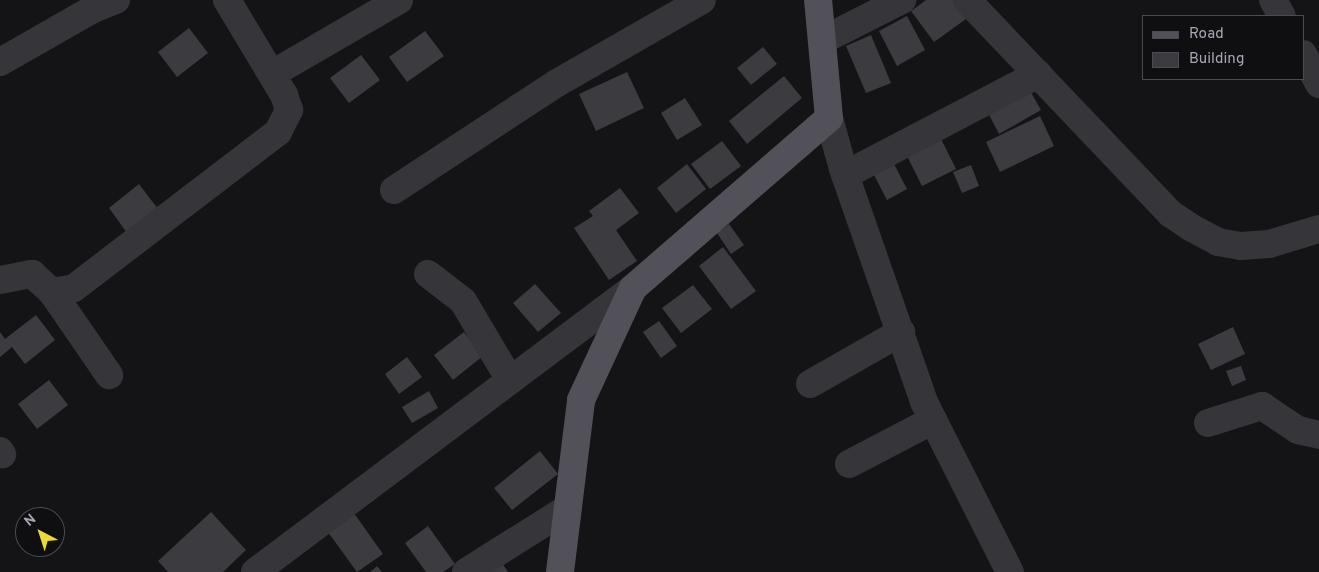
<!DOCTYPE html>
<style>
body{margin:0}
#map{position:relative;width:1319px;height:572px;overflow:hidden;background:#141416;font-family:Overpass,sans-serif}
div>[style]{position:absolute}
.building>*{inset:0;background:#3c3b40}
.minor>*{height:28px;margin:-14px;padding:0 14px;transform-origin:14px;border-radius:14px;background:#36353a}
.major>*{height:28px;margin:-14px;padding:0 14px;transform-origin:14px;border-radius:14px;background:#525159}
span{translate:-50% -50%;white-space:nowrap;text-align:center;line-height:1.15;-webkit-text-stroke:4.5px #0f0f11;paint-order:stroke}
.legend{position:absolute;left:1142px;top:15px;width:162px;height:65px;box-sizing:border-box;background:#0f0f11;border:1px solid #4b4c53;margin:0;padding:6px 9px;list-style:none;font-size:15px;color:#a6a7b5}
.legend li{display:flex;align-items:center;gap:10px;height:25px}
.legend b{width:25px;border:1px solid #4b4c53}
.north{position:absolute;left:15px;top:507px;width:50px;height:50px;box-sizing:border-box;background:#0f0f11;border:1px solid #4b4c53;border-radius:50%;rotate:320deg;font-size:14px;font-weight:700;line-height:20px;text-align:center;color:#a6a7b5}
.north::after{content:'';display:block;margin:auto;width:18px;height:22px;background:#e9dc39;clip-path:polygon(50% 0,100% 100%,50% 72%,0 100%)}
</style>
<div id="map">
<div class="building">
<div style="clip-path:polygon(926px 0,953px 0,966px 19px,934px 42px,911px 11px)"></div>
<div style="clip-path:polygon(907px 16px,925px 50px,897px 66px,879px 31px)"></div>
<div style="clip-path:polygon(189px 28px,208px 53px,177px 77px,158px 52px)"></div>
<div style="clip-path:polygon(425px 31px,444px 56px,407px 82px,389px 57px)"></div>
<div style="clip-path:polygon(871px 35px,891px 83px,866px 93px,846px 46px)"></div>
<div style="clip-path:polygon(763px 47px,777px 64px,751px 85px,737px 68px)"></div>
<div style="clip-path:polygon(361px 55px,380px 80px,349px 103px,330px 78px)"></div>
<div style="clip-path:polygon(627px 72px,644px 108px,596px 131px,579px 94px)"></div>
<div style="clip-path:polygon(784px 76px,802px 98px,747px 144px,729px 121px)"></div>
<div style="clip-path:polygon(1025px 82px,1041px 110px,999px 134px,984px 105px)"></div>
<div style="clip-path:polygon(685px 98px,702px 125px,677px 140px,661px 113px)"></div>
<div style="clip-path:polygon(1040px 116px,1054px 146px,1000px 172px,986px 142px)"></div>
<div style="clip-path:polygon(939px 135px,956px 169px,922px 186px,905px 152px)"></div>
<div style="clip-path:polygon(722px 141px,741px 166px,710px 189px,691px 164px)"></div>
<div style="clip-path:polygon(687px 164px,706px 189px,676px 213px,657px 188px)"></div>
<div style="clip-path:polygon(894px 164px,907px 189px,887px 200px,874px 175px)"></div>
<div style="clip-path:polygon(971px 165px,979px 186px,962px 193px,953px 172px)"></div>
<div style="clip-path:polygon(139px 184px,158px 209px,127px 233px,109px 208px)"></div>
<div style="clip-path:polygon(620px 188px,639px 213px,616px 230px,637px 261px,609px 280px,574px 228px,593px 216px,589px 211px)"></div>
<div style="clip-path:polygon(729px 224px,744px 245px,731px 254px,717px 233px)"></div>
<div style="clip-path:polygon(723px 247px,756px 291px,731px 309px,699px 266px)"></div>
<div style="clip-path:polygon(535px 284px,561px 313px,538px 332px,513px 303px)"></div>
<div style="clip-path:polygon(693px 285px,712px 309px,681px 333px,662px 308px)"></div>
<div style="clip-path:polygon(36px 315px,55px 340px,25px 364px,12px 347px,0 357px,0 332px,5px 339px)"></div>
<div style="clip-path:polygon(659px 321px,677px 346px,661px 358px,643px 332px)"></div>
<div style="clip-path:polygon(1233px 327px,1245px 354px,1211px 370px,1198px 344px)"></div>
<div style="clip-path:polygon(464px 332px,483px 356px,453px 380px,434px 355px)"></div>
<div style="clip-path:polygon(407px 357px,422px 377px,399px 394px,385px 374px)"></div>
<div style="clip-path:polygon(1241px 366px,1246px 380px,1232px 386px,1226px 371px)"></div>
<div style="clip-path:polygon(49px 380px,68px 405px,37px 429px,18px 404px)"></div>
<div style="clip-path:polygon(429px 391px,438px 408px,412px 423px,402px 407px)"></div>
<div style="clip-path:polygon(540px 451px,558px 474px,512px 510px,494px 488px)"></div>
<div style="clip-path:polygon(351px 509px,383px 554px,357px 572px,325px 528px)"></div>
<div style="clip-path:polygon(211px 512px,246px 550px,223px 572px,168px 572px,158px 561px)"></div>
<div style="clip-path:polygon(428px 526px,455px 564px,443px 572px,426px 572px,405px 543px)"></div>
<div style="clip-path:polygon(500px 560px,508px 572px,482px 572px)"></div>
<div style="clip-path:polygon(377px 566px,382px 572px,370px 572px)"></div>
</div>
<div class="minor">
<div style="left:967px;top:0;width:296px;rotate:46.4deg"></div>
<div style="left:1171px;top:214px;width:25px;rotate:34deg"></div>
<div style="left:1192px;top:228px;width:30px;rotate:28deg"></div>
<div style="left:1218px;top:242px;width:23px;rotate:10deg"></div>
<div style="left:1241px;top:246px;width:28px;rotate:-4deg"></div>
<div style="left:1269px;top:244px;width:52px;rotate:-16.7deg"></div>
<div style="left:1273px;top:0;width:18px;rotate:61deg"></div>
<div style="left:823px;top:40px;width:89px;rotate:-26.9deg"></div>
<div style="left:1303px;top:54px;width:34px;rotate:62deg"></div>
<div style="left:0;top:62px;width:105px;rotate:-29.7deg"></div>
<div style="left:91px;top:10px;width:27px;rotate:-22deg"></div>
<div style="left:272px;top:74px;width:147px;rotate:-30.2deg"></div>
<div style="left:829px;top:118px;width:53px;rotate:74.6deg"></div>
<div style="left:843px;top:169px;width:247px;rotate:70.8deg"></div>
<div style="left:924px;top:402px;width:191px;rotate:63.2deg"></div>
<div style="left:845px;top:175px;width:218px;rotate:-27.6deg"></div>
<div style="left:394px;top:190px;width:195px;rotate:-33.3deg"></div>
<div style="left:557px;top:83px;width:167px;rotate:-29.8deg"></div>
<div style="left:428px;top:274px;width:44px;rotate:37.6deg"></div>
<div style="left:463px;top:301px;width:92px;rotate:59.3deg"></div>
<div style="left:0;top:280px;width:33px;rotate:-11deg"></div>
<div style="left:32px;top:274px;width:27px;rotate:42deg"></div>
<div style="left:52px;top:292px;width:22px;rotate:-10deg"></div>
<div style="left:74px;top:288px;width:257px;rotate:-37.4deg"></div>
<div style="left:278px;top:132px;width:25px;rotate:-63deg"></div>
<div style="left:289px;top:110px;width:16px;rotate:-108deg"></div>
<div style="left:284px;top:95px;width:111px;rotate:-121deg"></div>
<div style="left:52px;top:292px;width:101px;rotate:55.5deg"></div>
<div style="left:810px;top:384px;width:105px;rotate:-29.7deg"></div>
<div style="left:1208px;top:423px;width:57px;rotate:-17.5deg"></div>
<div style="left:1262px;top:406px;width:43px;rotate:33.7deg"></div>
<div style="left:1298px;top:430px;width:22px;rotate:13deg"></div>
<div style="left:0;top:451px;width:4px;rotate:56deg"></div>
<div style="left:849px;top:464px;width:95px;rotate:-27.6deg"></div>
<div style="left:255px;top:572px;width:473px;rotate:-36.9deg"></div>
<div style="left:466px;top:572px;width:120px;rotate:-32.1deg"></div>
</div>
<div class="major">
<div style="left:560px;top:572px;width:173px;rotate:-83deg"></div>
<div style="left:581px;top:400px;width:123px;rotate:-65.1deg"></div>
<div style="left:633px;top:288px;width:259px;rotate:-40.9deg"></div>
<div style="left:829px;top:118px;width:119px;rotate:-95.3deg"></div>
</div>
<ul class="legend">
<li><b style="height:6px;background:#525159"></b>Road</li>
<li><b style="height:14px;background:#3c3b40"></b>Building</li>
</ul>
<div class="north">N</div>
</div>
